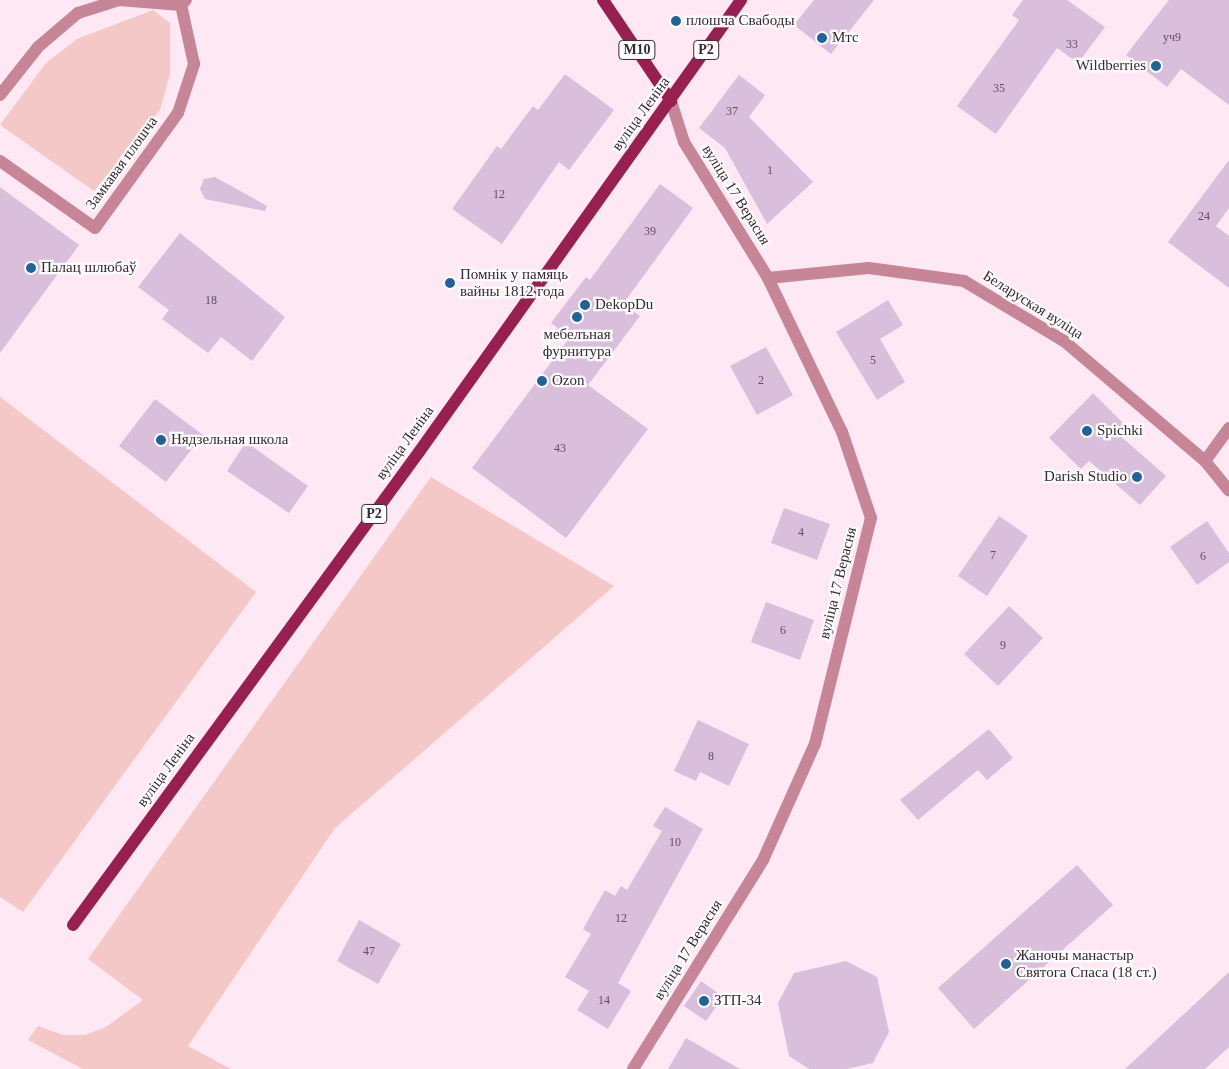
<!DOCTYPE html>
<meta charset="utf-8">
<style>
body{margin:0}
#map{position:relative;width:1229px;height:1069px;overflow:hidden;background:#fee8f4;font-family:"Times New Roman",serif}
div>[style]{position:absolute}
.green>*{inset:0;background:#f3c8c6}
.building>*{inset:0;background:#d9bfdb}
.minor>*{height:12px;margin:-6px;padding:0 6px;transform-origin:6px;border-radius:6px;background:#c78598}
.primary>*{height:12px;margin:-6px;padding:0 6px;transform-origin:6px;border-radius:6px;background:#972051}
.dots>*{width:14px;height:14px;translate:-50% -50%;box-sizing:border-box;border:2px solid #fcfcfc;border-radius:50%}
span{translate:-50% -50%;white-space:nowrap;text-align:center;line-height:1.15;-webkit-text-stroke:4.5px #fcfcfc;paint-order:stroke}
.number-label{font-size:12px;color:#604f5c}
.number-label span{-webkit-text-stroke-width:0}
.shield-label span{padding:1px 4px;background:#fcfcfc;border:1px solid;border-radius:4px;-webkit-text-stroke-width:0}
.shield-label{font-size:14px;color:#372a32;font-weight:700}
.poi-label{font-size:15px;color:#372a32}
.left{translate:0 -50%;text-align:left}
.right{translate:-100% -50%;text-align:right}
.street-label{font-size:15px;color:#372a32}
</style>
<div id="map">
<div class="green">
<div style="clip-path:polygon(153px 10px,170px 23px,170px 74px,160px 110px,94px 191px,0 125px,46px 63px,77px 39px)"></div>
<div style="clip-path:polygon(0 397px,256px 592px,23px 912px,0 897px)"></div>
<div style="clip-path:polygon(431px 477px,614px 586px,335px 828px,188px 1046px,231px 1069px,83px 1069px,28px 1040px,38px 1026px,63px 1035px,85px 1035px,106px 1027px,143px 1000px,88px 959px)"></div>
</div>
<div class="building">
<div style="clip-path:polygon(814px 0,874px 0,831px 54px,794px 25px)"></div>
<div style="clip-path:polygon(1023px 0,1067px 0,1105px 27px,1078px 63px,1057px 48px,996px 134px,957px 106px,1019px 20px,1012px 15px)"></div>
<div style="clip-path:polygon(1169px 0,1229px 0,1229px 105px,1181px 69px,1167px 87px,1126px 55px)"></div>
<div style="clip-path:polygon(565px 74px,614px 110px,569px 170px,559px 162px,502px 244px,452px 209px,497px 146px,501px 149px,533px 106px,538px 110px)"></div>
<div style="clip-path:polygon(739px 75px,765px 95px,749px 117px,813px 182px,767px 224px,725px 148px,699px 128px)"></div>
<div style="clip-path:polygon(1229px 160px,1229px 208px,1216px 226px,1229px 236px,1229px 288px,1168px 242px)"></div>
<div style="clip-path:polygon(215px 177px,267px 206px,265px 211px,205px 199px,200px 189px,204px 179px)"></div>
<div style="clip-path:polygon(660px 184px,693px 208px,623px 304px,640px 316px,588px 385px,648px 429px,566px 538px,472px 468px,570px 337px,551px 323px,586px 277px,590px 280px)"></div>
<div style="clip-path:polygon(0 187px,79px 245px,0 353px)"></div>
<div style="clip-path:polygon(180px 233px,285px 317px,252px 361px,221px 337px,208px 353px,162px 319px,169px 310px,138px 287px)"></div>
<div style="clip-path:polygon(888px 300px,903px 325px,880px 339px,905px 382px,877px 400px,836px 332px)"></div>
<div style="clip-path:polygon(766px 347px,793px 395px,757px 415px,730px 366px)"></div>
<div style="clip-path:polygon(1093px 393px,1125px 425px,1117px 433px,1166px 476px,1140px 505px,1089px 461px,1081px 469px,1049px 438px)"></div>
<div style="clip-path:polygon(155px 399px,203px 435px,166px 482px,119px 446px)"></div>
<div style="clip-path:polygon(246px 442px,308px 486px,289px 513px,227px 471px)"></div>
<div style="clip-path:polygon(784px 508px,830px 524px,817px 560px,771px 543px)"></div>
<div style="clip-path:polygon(999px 516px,1028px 536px,987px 596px,958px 576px)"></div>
<div style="clip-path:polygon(1207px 521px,1229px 553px,1229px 562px,1197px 585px,1170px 547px)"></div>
<div style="clip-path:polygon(766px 602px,814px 620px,800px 660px,751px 642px)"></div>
<div style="clip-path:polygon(1009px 606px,1043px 638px,998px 686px,964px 654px)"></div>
<div style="clip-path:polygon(698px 720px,749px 744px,729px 786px,700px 772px,696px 781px,674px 771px)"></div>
<div style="clip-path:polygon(989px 729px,1013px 758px,987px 780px,978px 770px,918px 820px,900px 800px)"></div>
<div style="clip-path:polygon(665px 807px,703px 829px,618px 983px,631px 991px,608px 1029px,577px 1010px,589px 991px,565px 977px,591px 934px,583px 929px,605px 890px,615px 896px,621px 886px,627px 890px,662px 831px,653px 826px)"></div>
<div style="clip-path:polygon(1077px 865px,1113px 905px,974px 1029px,938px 988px)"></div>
<div style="clip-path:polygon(359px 920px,401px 944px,378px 984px,337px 961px)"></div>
<div style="clip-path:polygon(846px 961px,877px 977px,889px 1032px,873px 1063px,847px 1069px,809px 1069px,789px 1056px,778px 1003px,794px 973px)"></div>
<div style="clip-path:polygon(1229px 972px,1229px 1047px,1205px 1069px,1125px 1069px)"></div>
<div style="clip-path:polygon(701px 981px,723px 997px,706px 1021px,684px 1006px)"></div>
<div style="clip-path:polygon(686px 1038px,740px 1069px,668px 1069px)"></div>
</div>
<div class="minor">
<div style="left:0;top:95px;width:61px;rotate:-51.6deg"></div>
<div style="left:38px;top:47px;width:52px;rotate:-40.4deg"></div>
<div style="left:78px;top:13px;width:43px;rotate:-17.6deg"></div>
<div style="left:119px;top:0;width:62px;rotate:4.6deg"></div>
<div style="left:181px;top:5px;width:7px;rotate:-45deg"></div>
<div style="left:0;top:161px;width:116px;rotate:35.2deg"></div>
<div style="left:95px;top:228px;width:142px;rotate:-54.2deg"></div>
<div style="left:178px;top:113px;width:52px;rotate:-71.9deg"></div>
<div style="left:194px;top:64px;width:60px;rotate:-102.4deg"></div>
<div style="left:768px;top:278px;width:101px;rotate:-5.7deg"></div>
<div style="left:869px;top:268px;width:96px;rotate:7.8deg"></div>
<div style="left:964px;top:281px;width:117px;rotate:31deg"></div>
<div style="left:1064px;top:341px;width:185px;rotate:40.4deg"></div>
<div style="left:1205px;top:461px;width:38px;rotate:51deg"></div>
<div style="left:1205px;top:461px;width:41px;rotate:-54deg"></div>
<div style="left:633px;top:1069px;width:246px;rotate:-58.1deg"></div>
<div style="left:763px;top:860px;width:127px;rotate:-65.9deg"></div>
<div style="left:815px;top:744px;width:233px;rotate:-76.1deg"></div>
<div style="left:871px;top:518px;width:91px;rotate:-108.6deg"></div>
<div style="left:842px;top:432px;width:171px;rotate:-115.7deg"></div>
<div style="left:768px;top:278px;width:160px;rotate:-121.7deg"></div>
<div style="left:684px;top:142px;width:43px;rotate:-107.6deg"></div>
</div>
<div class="primary">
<div style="left:603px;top:0;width:122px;rotate:56deg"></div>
<div style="left:73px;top:925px;width:586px;rotate:-53.81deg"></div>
<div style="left:419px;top:452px;width:555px;rotate:-54.53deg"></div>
</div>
<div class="dots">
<div style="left:676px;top:21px;background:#206398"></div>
<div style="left:822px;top:38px;background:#206398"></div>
<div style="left:1156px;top:66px;background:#206398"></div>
<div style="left:31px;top:268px;background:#206398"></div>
<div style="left:450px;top:283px;background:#206398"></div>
<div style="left:585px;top:305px;background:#206398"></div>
<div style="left:577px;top:317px;background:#206398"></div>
<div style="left:542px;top:381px;background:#206398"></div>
<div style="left:1087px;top:431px;background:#206398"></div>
<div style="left:161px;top:440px;background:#206398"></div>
<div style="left:1137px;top:477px;background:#206398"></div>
<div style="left:1006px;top:964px;background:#206398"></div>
<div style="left:704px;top:1001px;background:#206398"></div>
</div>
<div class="number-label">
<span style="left:1172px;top:38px">уч9</span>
<span style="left:1072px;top:45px">33</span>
<span style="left:999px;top:89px">35</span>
<span style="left:732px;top:112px">37</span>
<span style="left:770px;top:171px">1</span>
<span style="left:499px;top:195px">12</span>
<span style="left:1204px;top:217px">24</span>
<span style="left:650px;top:232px">39</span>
<span style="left:211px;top:301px">18</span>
<span style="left:873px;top:361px">5</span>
<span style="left:761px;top:381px">2</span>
<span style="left:560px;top:449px">43</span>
<span style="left:801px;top:533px">4</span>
<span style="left:993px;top:556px">7</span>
<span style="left:1203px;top:557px">6</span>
<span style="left:783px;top:631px">6</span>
<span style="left:1003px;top:646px">9</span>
<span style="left:711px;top:757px">8</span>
<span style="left:675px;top:843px">10</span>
<span style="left:621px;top:919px">12</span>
<span style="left:369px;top:952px">47</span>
<span style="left:604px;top:1001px">14</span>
</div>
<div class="shield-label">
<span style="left:637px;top:50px">М10</span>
<span style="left:706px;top:50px">Р2</span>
<span style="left:374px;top:514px">Р2</span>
</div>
<div class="poi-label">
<span class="left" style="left:686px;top:21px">плошча Свабоды</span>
<span class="left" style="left:832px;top:38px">Мтс</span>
<span class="right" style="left:1146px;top:66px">Wildberries</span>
<span class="left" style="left:41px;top:268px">Палац шлюбаў</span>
<span class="left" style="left:460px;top:283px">Помнік у памяць<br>вайны 1812 года</span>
<span class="left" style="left:595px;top:305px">DekopDu</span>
<span style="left:577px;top:343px">мебелъная<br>фурнитура</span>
<span class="left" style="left:552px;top:381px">Ozon</span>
<span class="left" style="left:1097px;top:431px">Spichki</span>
<span class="left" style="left:171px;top:440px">Нядзельная школа</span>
<span class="right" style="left:1127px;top:477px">Darish Studio</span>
<span class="left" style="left:1016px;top:964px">Жаночы манастыр<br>Святога Спаса (18 ст.)</span>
<span class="left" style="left:714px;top:1001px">ЗТП-34</span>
</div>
<div class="street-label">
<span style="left:641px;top:114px;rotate:-54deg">вуліца Леніна</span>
<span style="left:122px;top:163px;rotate:-54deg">Замкавая плошча</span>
<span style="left:736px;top:195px;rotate:58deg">вуліца 17 Верасня</span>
<span style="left:1033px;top:305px;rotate:32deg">Беларуская вуліца</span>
<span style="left:405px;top:443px;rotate:-54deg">вуліца Леніна</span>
<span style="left:838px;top:583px;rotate:-76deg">вуліца 17 Верасня</span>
<span style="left:166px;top:770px;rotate:-54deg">вуліца Леніна</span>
<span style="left:688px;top:950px;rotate:-58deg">вуліца 17 Верасня</span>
</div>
</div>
